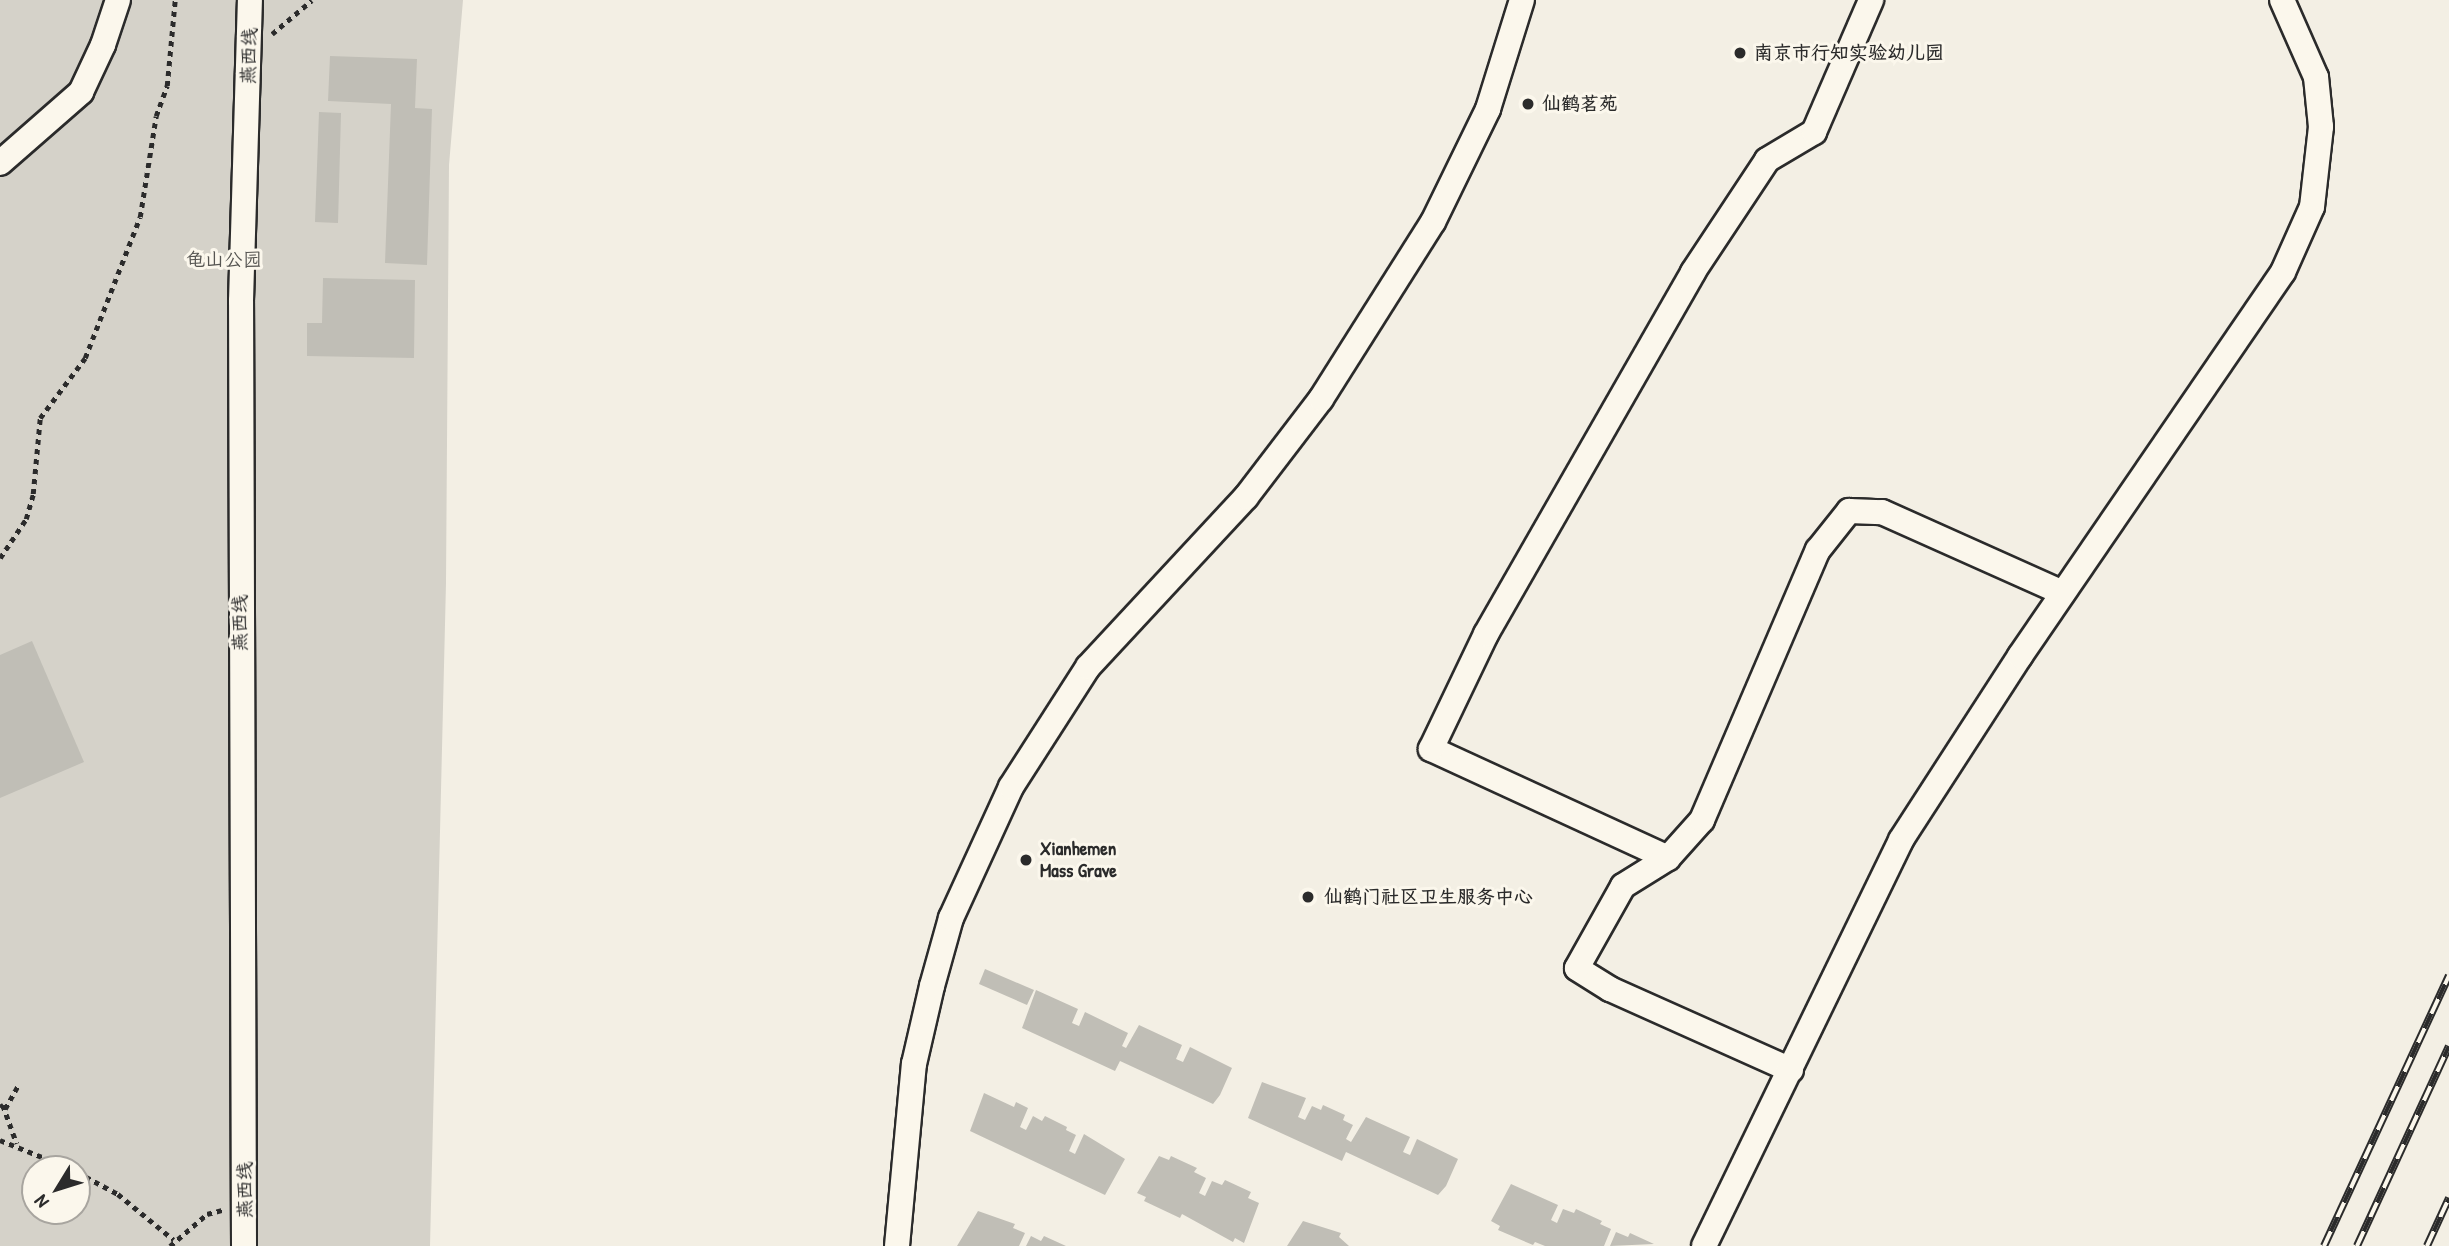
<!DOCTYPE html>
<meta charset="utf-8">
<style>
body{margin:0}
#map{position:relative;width:2449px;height:1246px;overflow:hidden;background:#f3efe4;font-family:"Patrick Hand","LXGW WenKai TC",sans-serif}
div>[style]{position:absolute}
.green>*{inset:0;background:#d5d2c9}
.building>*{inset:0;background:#c0beb6}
.path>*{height:4.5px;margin-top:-2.25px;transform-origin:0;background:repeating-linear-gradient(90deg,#2b2b2b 0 5px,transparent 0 10px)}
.roads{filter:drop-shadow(2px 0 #2b2b2b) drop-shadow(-2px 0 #2b2b2b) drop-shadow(0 2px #2b2b2b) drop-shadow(0 -2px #2b2b2b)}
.minor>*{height:24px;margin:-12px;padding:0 12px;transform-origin:12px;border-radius:12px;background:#fbf7ec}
.rail>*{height:8px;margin-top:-4px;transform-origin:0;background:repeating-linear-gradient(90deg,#fbf7ec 0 16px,#2b2b2b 0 32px);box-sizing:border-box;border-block:2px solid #2b2b2b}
.dots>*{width:19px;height:19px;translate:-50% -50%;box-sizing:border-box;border:4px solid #fbf7ec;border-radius:50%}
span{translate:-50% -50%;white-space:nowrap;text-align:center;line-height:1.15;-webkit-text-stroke:6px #fbf7ec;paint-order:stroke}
.poi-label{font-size:19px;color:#2b2b2b;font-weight:700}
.left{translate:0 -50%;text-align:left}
.street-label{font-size:19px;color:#2b2b2b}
.park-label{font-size:19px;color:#565552}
.north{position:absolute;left:21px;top:1155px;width:70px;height:70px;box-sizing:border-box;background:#fbf7ec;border:2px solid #a8a59f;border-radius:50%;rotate:232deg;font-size:19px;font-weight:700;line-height:28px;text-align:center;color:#2b2b2b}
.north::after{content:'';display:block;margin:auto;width:24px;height:32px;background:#2b2b2b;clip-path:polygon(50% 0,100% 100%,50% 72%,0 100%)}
</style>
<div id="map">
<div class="green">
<div style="clip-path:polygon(evenodd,0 0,463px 0,449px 165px,446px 583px,430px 1246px,0 1246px,0 0,35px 1169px,77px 1169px,77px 1211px,35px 1211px,35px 1169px)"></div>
</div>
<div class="building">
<div style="clip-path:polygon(330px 56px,417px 59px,415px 108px,432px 109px,427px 265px,385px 263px,391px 104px,328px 101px)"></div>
<div style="clip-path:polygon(319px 112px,341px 113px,338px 223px,315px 222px)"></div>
<div style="clip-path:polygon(323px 278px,415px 280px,414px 358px,307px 356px,307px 323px,322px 323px)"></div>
<div style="clip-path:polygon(32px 641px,84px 762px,0 798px,0 655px)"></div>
<div style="clip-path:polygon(985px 969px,1034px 990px,1027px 1005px,979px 984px)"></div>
<div style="clip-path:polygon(1036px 990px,1078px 1009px,1072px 1023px,1079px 1026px,1085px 1012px,1128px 1033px,1122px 1046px,1126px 1048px,1139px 1025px,1182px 1045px,1176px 1059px,1183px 1062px,1190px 1047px,1232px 1068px,1220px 1095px,1213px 1104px,1120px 1061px,1115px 1071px,1022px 1028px)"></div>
<div style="clip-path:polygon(1262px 1082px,1306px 1098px,1298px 1117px,1305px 1120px,1312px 1106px,1321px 1110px,1323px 1105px,1345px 1115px,1343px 1120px,1353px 1125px,1346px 1139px,1351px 1142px,1366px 1117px,1410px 1137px,1403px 1152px,1410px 1155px,1417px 1139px,1458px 1159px,1446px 1186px,1438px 1195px,1346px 1152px,1342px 1161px,1248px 1118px)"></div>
<div style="clip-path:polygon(984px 1093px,1014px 1107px,1016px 1102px,1028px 1108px,1020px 1127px,1026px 1130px,1033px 1116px,1042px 1121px,1045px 1116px,1067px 1127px,1066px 1130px,1076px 1135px,1069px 1151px,1075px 1154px,1084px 1134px,1125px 1159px,1105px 1195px,970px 1131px)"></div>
<div style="clip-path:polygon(1159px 1156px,1169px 1160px,1171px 1156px,1197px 1168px,1194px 1172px,1206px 1178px,1199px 1193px,1205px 1196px,1212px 1181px,1222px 1185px,1225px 1180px,1251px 1192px,1248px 1198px,1259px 1203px,1244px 1243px,1235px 1238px,1233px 1242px,1182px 1214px,1180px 1218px,1144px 1201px,1146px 1197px,1137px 1193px)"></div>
<div style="clip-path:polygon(1511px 1184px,1558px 1205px,1551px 1220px,1557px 1223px,1563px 1209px,1574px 1213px,1576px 1209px,1602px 1221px,1600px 1224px,1611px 1229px,1604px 1246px,1545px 1246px,1535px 1242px,1533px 1245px,1498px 1230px,1500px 1226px,1491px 1221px)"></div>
<div style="clip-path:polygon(978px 1211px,1015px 1224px,1013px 1228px,1025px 1233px,1019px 1246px,957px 1246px)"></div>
<div style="clip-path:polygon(1303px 1221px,1341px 1233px,1339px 1237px,1349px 1246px,1287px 1246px)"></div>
<div style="clip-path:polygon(1616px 1232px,1628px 1237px,1630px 1233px,1654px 1244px,1610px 1246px)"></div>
<div style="clip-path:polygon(1031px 1236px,1041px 1241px,1044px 1236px,1066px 1246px,1026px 1246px)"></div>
</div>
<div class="path">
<div style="left:272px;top:34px;width:52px;rotate:-40.4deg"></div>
<div style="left:0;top:558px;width:47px;rotate:-56.3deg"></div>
<div style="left:26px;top:519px;width:26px;rotate:-74deg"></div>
<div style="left:33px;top:494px;width:76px;rotate:-84.7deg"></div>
<div style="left:40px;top:418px;width:75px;rotate:-53.1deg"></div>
<div style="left:85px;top:358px;width:151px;rotate:-68.7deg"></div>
<div style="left:140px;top:217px;width:102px;rotate:-81deg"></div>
<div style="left:156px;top:116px;width:32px;rotate:-70deg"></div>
<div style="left:167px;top:86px;width:86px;rotate:-84.7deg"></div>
<div style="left:0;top:1107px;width:4px;rotate:-34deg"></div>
<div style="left:3px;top:1105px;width:41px;rotate:70.3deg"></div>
<div style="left:5px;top:1109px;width:26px;rotate:-61deg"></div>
<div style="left:0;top:1140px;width:78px;rotate:21.9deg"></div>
<div style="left:77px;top:1172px;width:47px;rotate:28.2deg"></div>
<div style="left:118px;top:1194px;width:72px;rotate:39.4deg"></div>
<div style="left:170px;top:1246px;width:49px;rotate:-40.9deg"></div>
<div style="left:207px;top:1214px;width:16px;rotate:-15deg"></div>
</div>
<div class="roads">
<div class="minor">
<div style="left:0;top:163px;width:108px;rotate:-41.2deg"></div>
<div style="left:81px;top:92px;width:52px;rotate:-64.9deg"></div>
<div style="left:103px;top:45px;width:47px;rotate:-71.6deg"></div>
<div style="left:1668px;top:858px;width:261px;rotate:-155.3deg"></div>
<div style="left:1431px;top:749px;width:127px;rotate:-64.4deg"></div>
<div style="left:1486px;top:634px;width:417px;rotate:-60.2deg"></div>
<div style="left:1693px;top:272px;width:134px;rotate:-56.5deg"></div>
<div style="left:1767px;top:160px;width:55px;rotate:-30.8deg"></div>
<div style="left:1814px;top:132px;width:144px;rotate:-66.6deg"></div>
<div style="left:1791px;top:1070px;width:198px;rotate:-155.9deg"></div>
<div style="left:1610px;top:989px;width:39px;rotate:-148deg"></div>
<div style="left:1577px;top:968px;width:94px;rotate:-60.7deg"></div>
<div style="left:1623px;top:886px;width:53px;rotate:-31.9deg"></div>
<div style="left:1668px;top:858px;width:51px;rotate:-48.2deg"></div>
<div style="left:1702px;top:820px;width:294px;rotate:-66.8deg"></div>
<div style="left:1818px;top:550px;width:50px;rotate:-51.5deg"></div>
<div style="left:1849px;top:511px;width:33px;rotate:2deg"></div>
<div style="left:1882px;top:512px;width:198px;rotate:24.1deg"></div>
<div style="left:244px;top:1246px;width:945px;rotate:-90.18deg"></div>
<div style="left:241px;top:301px;width:301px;rotate:-88.3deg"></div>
<div style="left:897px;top:1246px;width:183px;rotate:-84.7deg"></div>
<div style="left:914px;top:1064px;width:80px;rotate:-77deg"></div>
<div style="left:932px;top:986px;width:71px;rotate:-74.4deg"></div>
<div style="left:951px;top:918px;width:144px;rotate:-65.4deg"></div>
<div style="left:1011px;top:787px;width:143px;rotate:-57.3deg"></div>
<div style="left:1088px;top:667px;width:232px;rotate:-47.1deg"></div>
<div style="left:1246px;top:497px;width:123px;rotate:-52.6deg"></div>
<div style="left:1321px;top:399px;width:209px;rotate:-57.7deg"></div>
<div style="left:1433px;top:222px;width:126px;rotate:-64deg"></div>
<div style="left:1488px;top:109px;width:114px;rotate:-72.7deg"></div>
<div style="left:1704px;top:1246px;width:451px;rotate:-64.1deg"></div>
<div style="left:1901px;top:840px;width:219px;rotate:-57.1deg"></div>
<div style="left:2020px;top:656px;width:465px;rotate:-55.6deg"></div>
<div style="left:2283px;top:272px;width:71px;rotate:-66deg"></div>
<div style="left:2312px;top:207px;width:81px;rotate:-83.6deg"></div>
<div style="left:2321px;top:127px;width:50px;rotate:-95.7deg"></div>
<div style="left:2316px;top:77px;width:84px;rotate:-113.8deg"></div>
</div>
</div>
<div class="rail">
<div style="left:2324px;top:1246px;width:298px;rotate:-65.2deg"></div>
<div style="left:2357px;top:1246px;width:220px;rotate:-65.3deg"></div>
<div style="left:2427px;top:1246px;width:53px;rotate:-65.4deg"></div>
</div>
<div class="dots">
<div style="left:1740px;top:53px;background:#2b2b2b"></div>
<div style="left:1528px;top:104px;background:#2b2b2b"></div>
<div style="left:1026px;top:860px;background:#2b2b2b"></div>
<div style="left:1308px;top:897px;background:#2b2b2b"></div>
</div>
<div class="poi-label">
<span class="left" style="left:1754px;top:53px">南京市行知实验幼儿园</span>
<span class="left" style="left:1542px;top:104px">仙鹤茗苑</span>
<span class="left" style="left:1040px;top:860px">Xianhemen<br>Mass Grave</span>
<span class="left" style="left:1324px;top:897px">仙鹤门社区卫生服务中心</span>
</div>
<div class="street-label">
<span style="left:249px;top:56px;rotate:-88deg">燕西线</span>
<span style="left:240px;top:623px;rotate:-90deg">燕西线</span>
<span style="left:245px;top:1190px;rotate:-90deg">燕西线</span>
</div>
<div class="park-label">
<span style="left:224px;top:260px">龟山公园</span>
</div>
<div class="north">N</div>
</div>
